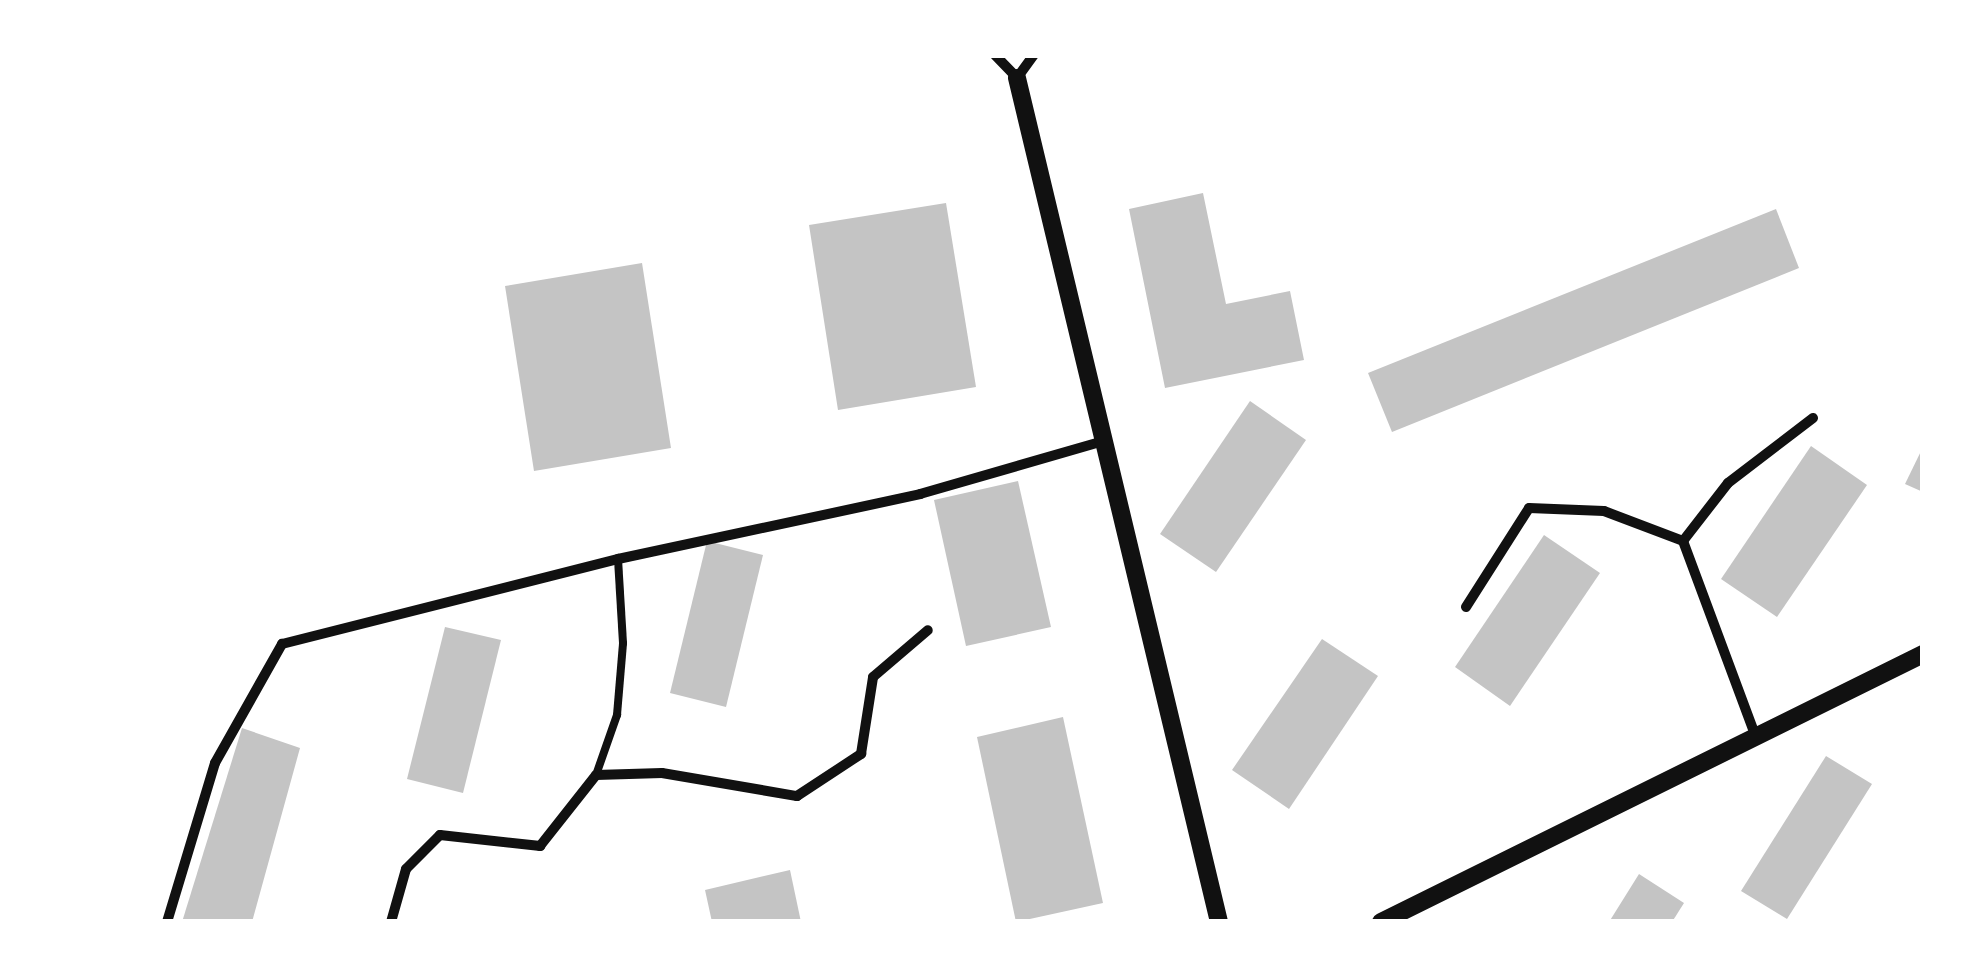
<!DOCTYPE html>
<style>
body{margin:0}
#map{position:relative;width:1978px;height:977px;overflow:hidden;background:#fff;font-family:"Exo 2",sans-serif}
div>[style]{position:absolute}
.building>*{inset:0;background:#c4c4c4}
.service>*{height:8px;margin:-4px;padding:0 4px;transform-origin:4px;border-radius:4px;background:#111}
.minor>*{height:10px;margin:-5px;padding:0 5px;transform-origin:5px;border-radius:5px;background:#111}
.tertiary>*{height:18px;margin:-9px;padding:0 9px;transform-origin:9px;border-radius:9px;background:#111}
span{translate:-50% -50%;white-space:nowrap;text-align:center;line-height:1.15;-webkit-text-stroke:8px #fff;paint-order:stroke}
.frame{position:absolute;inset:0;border:58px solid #fff;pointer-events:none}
</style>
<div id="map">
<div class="building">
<div style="clip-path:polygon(1203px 193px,1226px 304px,1290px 291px,1304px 360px,1165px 388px,1129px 209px)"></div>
<div style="clip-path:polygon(946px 203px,976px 387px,838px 410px,809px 225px)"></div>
<div style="clip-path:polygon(1776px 209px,1799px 268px,1392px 432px,1368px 373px)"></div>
<div style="clip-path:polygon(642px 263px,671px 448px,534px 471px,505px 286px)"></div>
<div style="clip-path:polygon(1250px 401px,1306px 440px,1216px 572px,1160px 534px)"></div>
<div style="clip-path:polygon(1811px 446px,1867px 485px,1777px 617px,1721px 579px)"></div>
<div style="clip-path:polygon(1923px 447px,1923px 492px,1905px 484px)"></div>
<div style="clip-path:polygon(1018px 481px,1051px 627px,966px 646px,934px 500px)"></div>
<div style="clip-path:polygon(1544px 535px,1600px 573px,1510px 706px,1455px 667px)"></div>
<div style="clip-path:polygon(707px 541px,763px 555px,726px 707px,670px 693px)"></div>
<div style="clip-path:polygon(445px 627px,501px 640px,463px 793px,407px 779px)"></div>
<div style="clip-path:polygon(1322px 639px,1378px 676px,1289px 809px,1232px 770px)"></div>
<div style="clip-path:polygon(1063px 717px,1103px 903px,1016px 922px,977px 737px)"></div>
<div style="clip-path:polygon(242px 728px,300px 748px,252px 922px,182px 922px)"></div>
<div style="clip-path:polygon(1826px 756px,1872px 784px,1787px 919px,1741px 891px)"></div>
<div style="clip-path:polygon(790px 870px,801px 922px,712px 922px,705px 890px)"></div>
<div style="clip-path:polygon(1639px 874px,1684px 903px,1672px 922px,1609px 922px)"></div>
</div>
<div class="service">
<div style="left:596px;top:775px;width:64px;rotate:-70.7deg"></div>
<div style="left:617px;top:715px;width:72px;rotate:-85.2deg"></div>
<div style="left:623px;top:643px;width:84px;rotate:-93.4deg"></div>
</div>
<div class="minor">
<div style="left:995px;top:55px;width:32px;rotate:46deg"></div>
<div style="left:1017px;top:78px;width:29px;rotate:-54deg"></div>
<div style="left:1683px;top:541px;width:207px;rotate:69.6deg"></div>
<div style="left:1466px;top:607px;width:117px;rotate:-57.5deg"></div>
<div style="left:1529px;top:508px;width:75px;rotate:2.3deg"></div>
<div style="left:1604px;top:511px;width:85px;rotate:20.8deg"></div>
<div style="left:1683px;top:541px;width:73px;rotate:-52.2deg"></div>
<div style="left:1728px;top:483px;width:107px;rotate:-37.4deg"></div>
<div style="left:167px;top:922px;width:166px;rotate:-73.2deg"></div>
<div style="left:215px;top:763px;width:137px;rotate:-60.6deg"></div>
<div style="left:282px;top:644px;width:347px;rotate:-14.2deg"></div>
<div style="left:618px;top:559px;width:309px;rotate:-12.1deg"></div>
<div style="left:920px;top:494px;width:191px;rotate:-16.1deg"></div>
<div style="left:391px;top:922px;width:55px;rotate:-74.2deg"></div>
<div style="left:406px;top:869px;width:48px;rotate:-45deg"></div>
<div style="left:440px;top:835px;width:101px;rotate:6.3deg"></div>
<div style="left:540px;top:846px;width:90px;rotate:-51.7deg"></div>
<div style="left:596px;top:775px;width:66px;rotate:-1.7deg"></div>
<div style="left:662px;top:773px;width:137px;rotate:9.7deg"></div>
<div style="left:797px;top:796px;width:77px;rotate:-33.3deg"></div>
<div style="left:861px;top:754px;width:78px;rotate:-81.1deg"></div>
<div style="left:873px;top:677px;width:72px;rotate:-40.5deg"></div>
</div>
<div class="tertiary">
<div style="left:1017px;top:78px;width:868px;rotate:76.54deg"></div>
<div style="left:1381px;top:922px;width:605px;rotate:-26.31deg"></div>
</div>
<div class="frame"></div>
</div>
